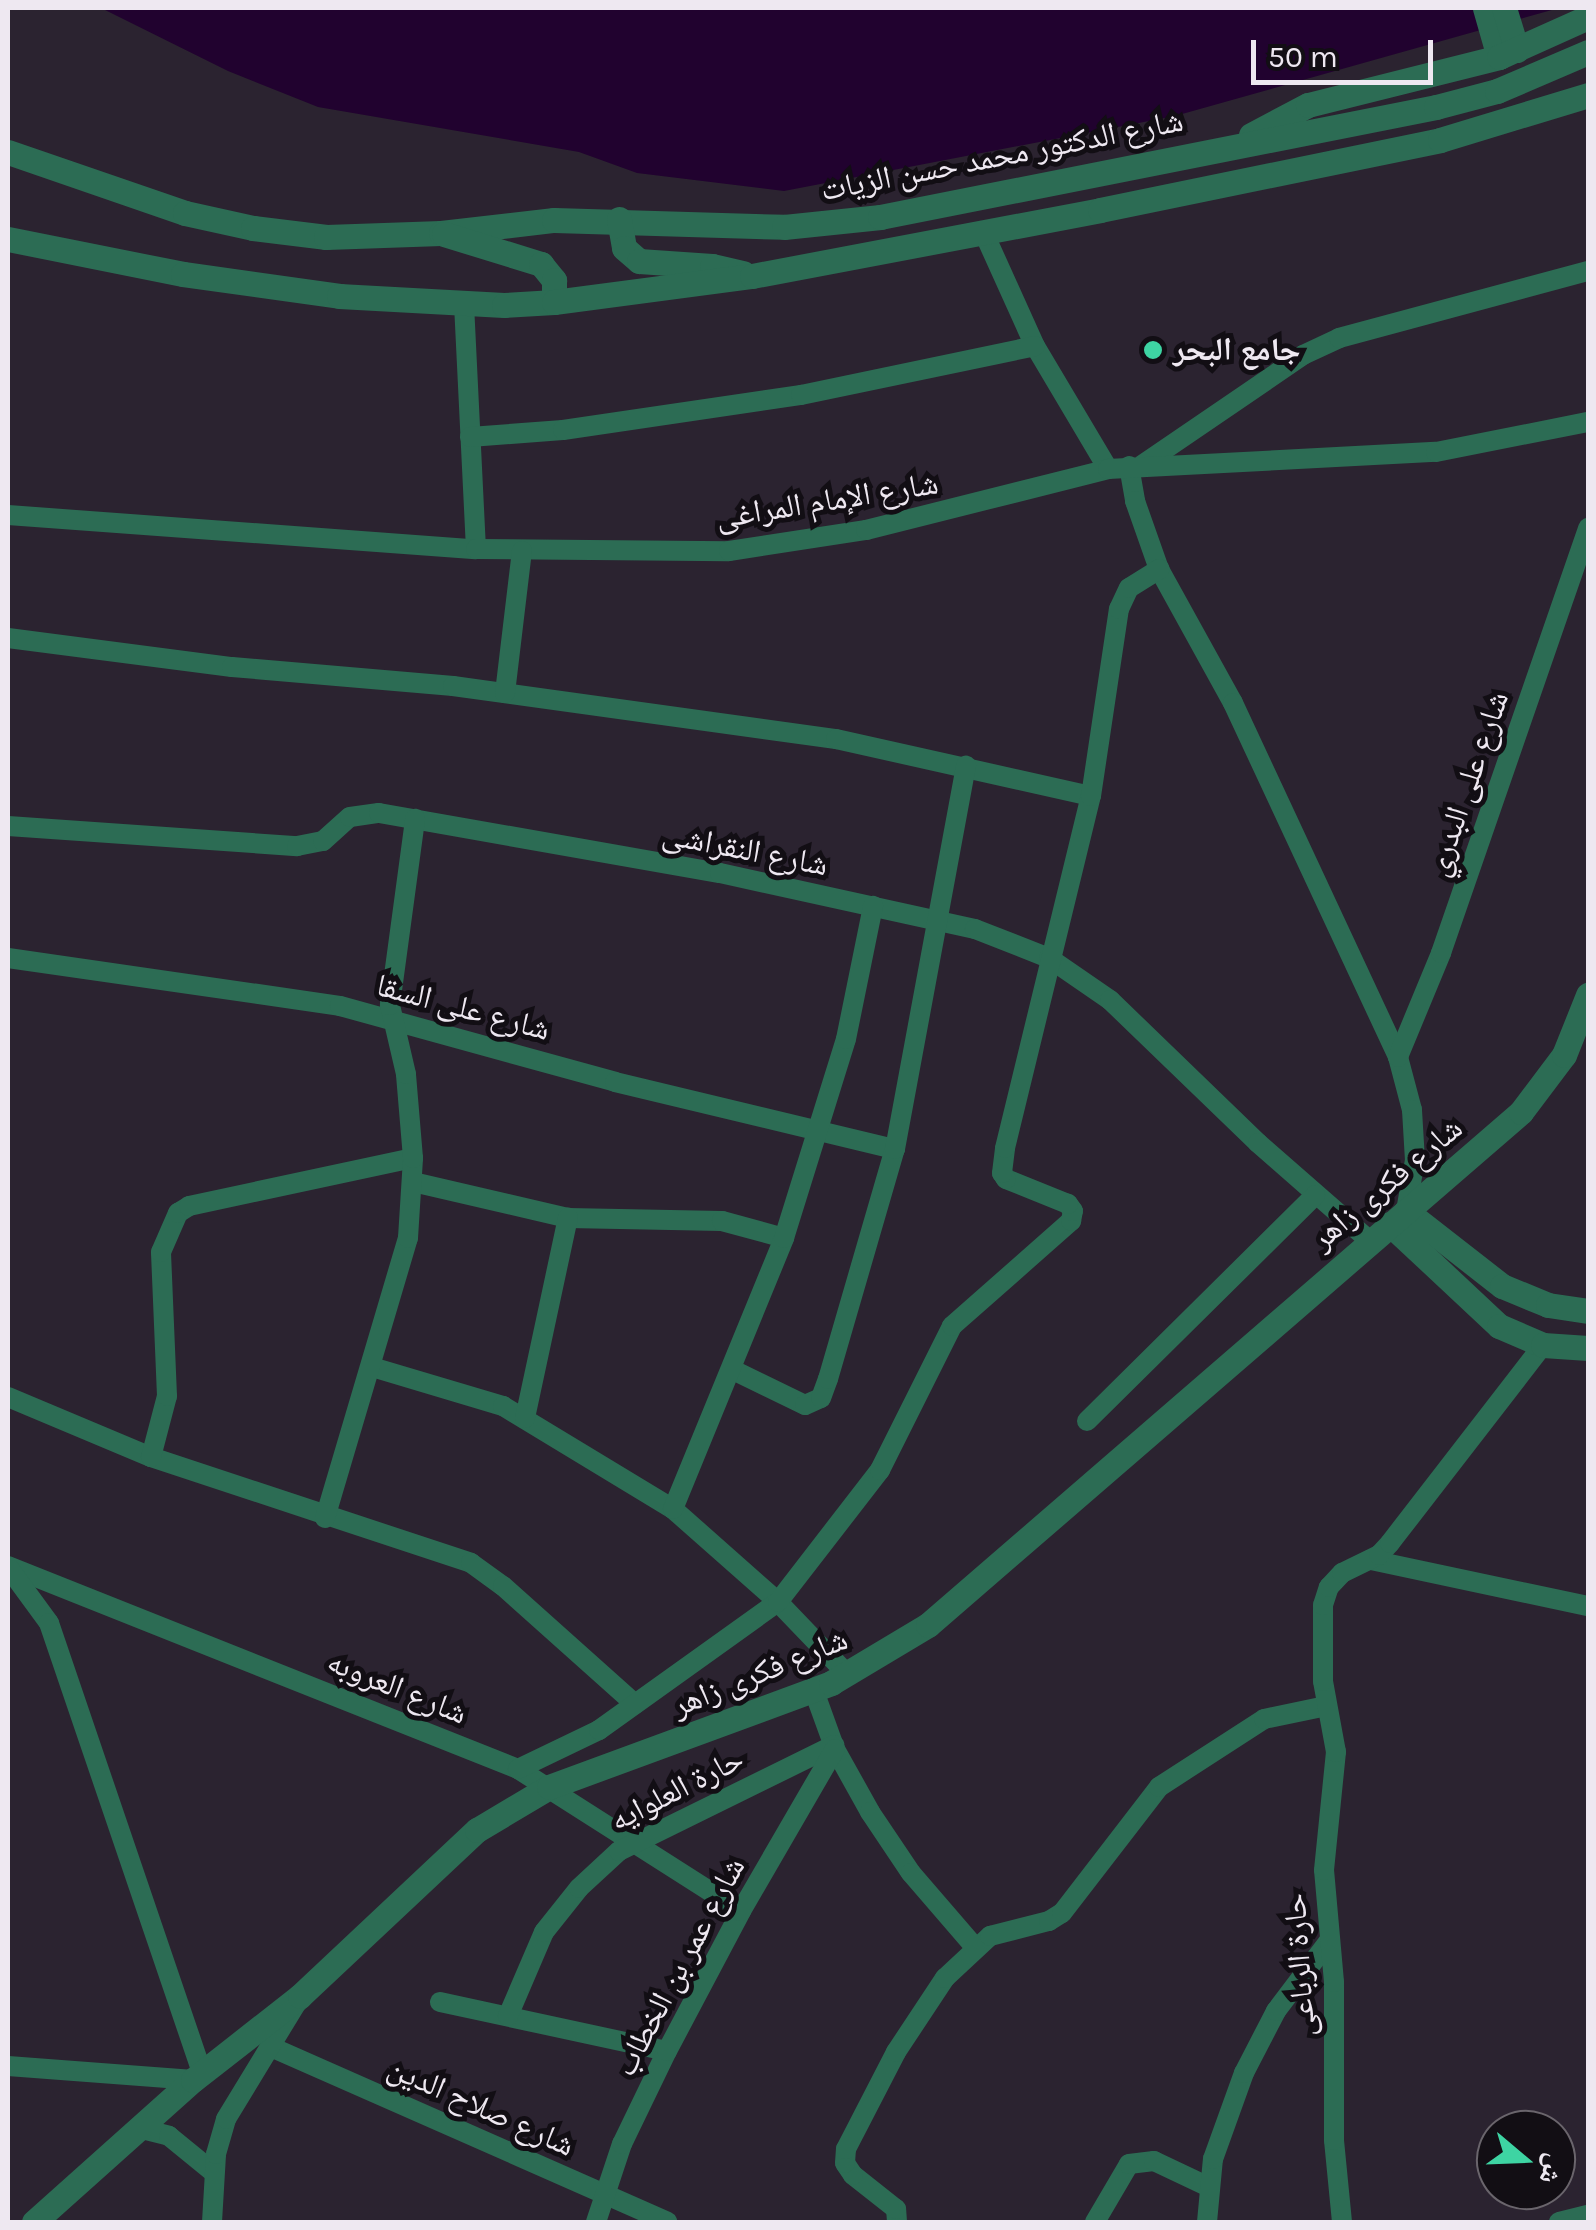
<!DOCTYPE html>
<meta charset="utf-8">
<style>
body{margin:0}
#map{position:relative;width:1596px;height:2230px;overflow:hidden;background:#2b2330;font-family:Karla,"Noto Naskh Arabic",sans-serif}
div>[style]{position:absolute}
.water>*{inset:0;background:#21022f}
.minor>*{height:20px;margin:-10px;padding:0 10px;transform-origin:10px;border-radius:10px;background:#2c6c54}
.tertiary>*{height:25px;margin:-12.5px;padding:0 12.5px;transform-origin:12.5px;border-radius:12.5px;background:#2c6c54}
.dots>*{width:28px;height:28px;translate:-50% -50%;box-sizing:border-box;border:5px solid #120e14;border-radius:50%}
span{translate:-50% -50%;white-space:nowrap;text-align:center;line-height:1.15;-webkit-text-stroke:10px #120e14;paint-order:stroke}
.street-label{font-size:32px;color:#eee8f1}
.poi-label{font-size:32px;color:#eee8f1;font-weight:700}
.left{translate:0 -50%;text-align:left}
.frame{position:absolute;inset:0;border:10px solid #eee8f1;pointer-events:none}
.north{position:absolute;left:1476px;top:2110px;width:100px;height:100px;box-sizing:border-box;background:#120e14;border:2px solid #6a656c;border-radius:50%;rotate:109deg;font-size:28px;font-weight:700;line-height:40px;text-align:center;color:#eee8f1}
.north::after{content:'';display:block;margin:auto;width:35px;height:45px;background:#3ed4a3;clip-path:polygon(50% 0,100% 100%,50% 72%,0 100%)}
.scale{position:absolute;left:1251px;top:40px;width:182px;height:45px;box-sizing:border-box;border:5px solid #eee8f1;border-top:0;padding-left:12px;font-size:30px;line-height:35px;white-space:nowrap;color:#eee8f1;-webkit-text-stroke:8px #120e14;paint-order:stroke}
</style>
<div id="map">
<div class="water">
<div style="clip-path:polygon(101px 8px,1559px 8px,1175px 116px,784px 191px,637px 173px,579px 152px,318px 107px,228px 71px)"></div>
</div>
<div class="minor">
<div style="left:983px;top:231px;width:126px;rotate:65.7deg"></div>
<div style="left:1035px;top:346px;width:143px;rotate:59.3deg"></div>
<div style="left:464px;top:304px;width:245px;rotate:87.2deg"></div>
<div style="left:470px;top:437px;width:93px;rotate:-4.3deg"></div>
<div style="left:563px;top:430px;width:241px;rotate:-8.4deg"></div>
<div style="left:801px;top:395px;width:239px;rotate:-11.8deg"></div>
<div style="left:1142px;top:465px;width:195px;rotate:-34.3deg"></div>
<div style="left:1303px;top:355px;width:40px;rotate:-25deg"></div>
<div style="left:1339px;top:338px;width:258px;rotate:-15.1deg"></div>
<div style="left:1129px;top:466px;width:36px;rotate:80deg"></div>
<div style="left:1135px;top:501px;width:72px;rotate:70.6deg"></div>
<div style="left:1159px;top:569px;width:153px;rotate:61.1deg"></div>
<div style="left:1233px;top:703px;width:391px;rotate:65deg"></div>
<div style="left:1398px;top:1057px;width:55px;rotate:75.2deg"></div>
<div style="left:1412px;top:1110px;width:50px;rotate:86.6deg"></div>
<div style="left:1415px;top:1160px;width:52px;rotate:100deg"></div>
<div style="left:8px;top:515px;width:469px;rotate:4.2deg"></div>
<div style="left:476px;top:549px;width:253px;rotate:0.5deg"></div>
<div style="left:729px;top:551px;width:139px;rotate:-8.7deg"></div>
<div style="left:866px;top:530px;width:250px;rotate:-14.1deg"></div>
<div style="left:1108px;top:469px;width:328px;rotate:-3deg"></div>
<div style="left:1436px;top:452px;width:155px;rotate:-11.2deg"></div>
<div style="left:8px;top:638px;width:226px;rotate:7.4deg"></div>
<div style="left:232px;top:667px;width:222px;rotate:4.9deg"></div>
<div style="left:453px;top:686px;width:387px;rotate:7.9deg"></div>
<div style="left:836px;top:739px;width:261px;rotate:12.6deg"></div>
<div style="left:505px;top:693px;width:143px;rotate:-83.2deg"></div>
<div style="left:8px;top:826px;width:290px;rotate:4deg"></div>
<div style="left:297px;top:846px;width:26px;rotate:-11deg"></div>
<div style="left:323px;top:841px;width:36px;rotate:-42deg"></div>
<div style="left:350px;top:817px;width:29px;rotate:-8deg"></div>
<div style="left:379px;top:813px;width:346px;rotate:10deg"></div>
<div style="left:720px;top:873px;width:261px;rotate:12.4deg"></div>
<div style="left:975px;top:929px;width:79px;rotate:21.4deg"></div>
<div style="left:1049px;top:958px;width:74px;rotate:34.5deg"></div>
<div style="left:1110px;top:1000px;width:206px;rotate:44deg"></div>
<div style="left:1258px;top:1143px;width:149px;rotate:41.2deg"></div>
<div style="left:8px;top:958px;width:335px;rotate:8.2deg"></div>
<div style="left:340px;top:1006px;width:285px;rotate:15.4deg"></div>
<div style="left:615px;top:1082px;width:288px;rotate:13.5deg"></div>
<div style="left:1398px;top:1057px;width:113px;rotate:-67.5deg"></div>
<div style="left:1441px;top:953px;width:450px;rotate:-70.9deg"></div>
<div style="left:413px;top:1182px;width:159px;rotate:13.1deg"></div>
<div style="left:568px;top:1218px;width:154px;rotate:1.1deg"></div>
<div style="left:722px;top:1221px;width:64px;rotate:15.3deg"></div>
<div style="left:372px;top:1367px;width:137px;rotate:16.6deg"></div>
<div style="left:503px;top:1406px;width:199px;rotate:31.2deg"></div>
<div style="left:673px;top:1509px;width:140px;rotate:41.5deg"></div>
<div style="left:778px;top:1602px;width:101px;rotate:46.2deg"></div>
<div style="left:733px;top:1370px;width:80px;rotate:25.9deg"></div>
<div style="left:805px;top:1405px;width:17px;rotate:-24deg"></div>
<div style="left:821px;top:1398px;width:20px;rotate:-70deg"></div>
<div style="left:828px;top:1379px;width:240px;rotate:-73.8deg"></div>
<div style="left:895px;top:1149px;width:390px;rotate:-79.5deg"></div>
<div style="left:8px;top:1397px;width:155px;rotate:22.8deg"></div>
<div style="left:151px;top:1457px;width:337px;rotate:18.3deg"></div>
<div style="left:471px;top:1563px;width:39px;rotate:36deg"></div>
<div style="left:503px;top:1586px;width:177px;rotate:41.8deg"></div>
<div style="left:525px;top:1418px;width:205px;rotate:-77.9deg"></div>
<div style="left:1087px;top:1421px;width:321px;rotate:-44.7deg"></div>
<div style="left:151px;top:1457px;width:63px;rotate:-75.3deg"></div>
<div style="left:167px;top:1396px;width:144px;rotate:-92.4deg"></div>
<div style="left:161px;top:1252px;width:43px;rotate:-66.4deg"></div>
<div style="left:178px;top:1213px;width:13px;rotate:-32deg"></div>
<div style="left:189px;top:1206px;width:229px;rotate:-12.1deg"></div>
<div style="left:673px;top:1509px;width:293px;rotate:-67.7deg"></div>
<div style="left:784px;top:1238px;width:208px;rotate:-72.7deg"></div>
<div style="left:846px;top:1039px;width:136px;rotate:-78.5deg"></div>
<div style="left:325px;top:1518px;width:292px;rotate:-73.5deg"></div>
<div style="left:408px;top:1238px;width:80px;rotate:-86.4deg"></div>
<div style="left:413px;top:1158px;width:84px;rotate:-94.8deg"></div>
<div style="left:406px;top:1074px;width:71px;rotate:-103.1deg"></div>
<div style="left:390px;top:1005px;width:188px;rotate:-82.3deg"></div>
<div style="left:1371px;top:1560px;width:222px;rotate:12deg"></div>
<div style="left:8px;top:1566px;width:549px;rotate:21.7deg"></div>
<div style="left:518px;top:1769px;width:264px;rotate:32.5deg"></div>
<div style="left:8px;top:1567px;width:69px;rotate:53.8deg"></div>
<div style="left:49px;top:1623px;width:475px;rotate:71.2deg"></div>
<div style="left:814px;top:1691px;width:62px;rotate:70.1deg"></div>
<div style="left:835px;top:1749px;width:72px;rotate:60.9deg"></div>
<div style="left:870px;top:1812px;width:73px;rotate:56.1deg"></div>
<div style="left:911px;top:1873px;width:96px;rotate:49.2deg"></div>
<div style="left:518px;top:1769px;width:90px;rotate:-25.7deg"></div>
<div style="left:599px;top:1730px;width:220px;rotate:-35.6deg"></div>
<div style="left:778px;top:1602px;width:167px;rotate:-52.3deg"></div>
<div style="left:880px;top:1470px;width:161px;rotate:-63.4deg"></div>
<div style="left:952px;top:1326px;width:159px;rotate:-41.4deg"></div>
<div style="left:1071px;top:1221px;width:10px;rotate:-79deg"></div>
<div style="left:1073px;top:1211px;width:9px;rotate:-126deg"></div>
<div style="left:1068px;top:1204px;width:67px;rotate:-158deg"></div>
<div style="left:1006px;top:1179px;width:7px;rotate:-124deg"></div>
<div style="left:1002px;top:1173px;width:25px;rotate:-83deg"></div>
<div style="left:1005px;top:1148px;width:362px;rotate:-76.3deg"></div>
<div style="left:1091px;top:796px;width:189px;rotate:-81.5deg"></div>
<div style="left:1119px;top:609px;width:23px;rotate:-65deg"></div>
<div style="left:1129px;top:588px;width:36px;rotate:-32deg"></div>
<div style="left:440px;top:2002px;width:232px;rotate:12.2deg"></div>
<div style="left:508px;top:2016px;width:91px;rotate:-66.8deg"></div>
<div style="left:544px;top:1932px;width:56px;rotate:-51.5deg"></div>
<div style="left:579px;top:1888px;width:54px;rotate:-42.8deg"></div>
<div style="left:619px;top:1851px;width:240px;rotate:-26.2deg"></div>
<div style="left:271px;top:2047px;width:433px;rotate:23.8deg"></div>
<div style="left:8px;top:2066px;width:186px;rotate:4.3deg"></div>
<div style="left:138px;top:2128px;width:32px;rotate:14deg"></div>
<div style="left:169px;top:2136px;width:57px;rotate:39.3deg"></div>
<div style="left:212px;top:2222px;width:68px;rotate:-86.6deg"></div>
<div style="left:216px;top:2154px;width:36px;rotate:-74deg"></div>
<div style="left:226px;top:2119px;width:137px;rotate:-58.7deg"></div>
<div style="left:596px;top:2222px;width:82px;rotate:-71.6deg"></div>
<div style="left:622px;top:2144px;width:103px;rotate:-64.2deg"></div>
<div style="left:667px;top:2051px;width:158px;rotate:-62.1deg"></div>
<div style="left:741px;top:1911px;width:187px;rotate:-59.9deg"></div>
<div style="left:897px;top:2222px;width:13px;rotate:-94deg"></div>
<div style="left:896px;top:2209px;width:55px;rotate:-141.7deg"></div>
<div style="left:853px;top:2175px;width:14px;rotate:-124deg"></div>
<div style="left:845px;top:2163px;width:14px;rotate:-86deg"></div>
<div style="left:846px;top:2149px;width:109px;rotate:-62.7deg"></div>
<div style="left:896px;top:2052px;width:89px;rotate:-56.5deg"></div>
<div style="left:945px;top:1978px;width:62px;rotate:-43deg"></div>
<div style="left:990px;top:1936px;width:61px;rotate:-14.3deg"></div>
<div style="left:1049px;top:1921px;width:15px;rotate:-32deg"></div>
<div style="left:1062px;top:1913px;width:159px;rotate:-52.4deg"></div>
<div style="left:1159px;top:1787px;width:125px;rotate:-32.9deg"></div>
<div style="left:1264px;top:1719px;width:63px;rotate:-11.8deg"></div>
<div style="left:1095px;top:2222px;width:67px;rotate:-59.6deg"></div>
<div style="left:1129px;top:2164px;width:25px;rotate:-7deg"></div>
<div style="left:1154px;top:2161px;width:59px;rotate:25.3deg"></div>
<div style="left:1207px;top:2222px;width:63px;rotate:-84.6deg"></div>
<div style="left:1213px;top:2159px;width:91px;rotate:-70.2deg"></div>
<div style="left:1244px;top:2073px;width:70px;rotate:-62.7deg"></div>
<div style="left:1276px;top:2011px;width:88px;rotate:-52.9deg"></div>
<div style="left:1342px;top:2222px;width:82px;rotate:-95.6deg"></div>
<div style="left:1334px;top:2140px;width:158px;rotate:-90deg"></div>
<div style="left:1334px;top:1982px;width:112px;rotate:-95.1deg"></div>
<div style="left:1324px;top:1870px;width:119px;rotate:-84.2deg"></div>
<div style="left:1336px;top:1752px;width:72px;rotate:-100.4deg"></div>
<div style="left:1323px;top:1681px;width:76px;rotate:-90deg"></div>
<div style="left:1323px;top:1605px;width:19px;rotate:-72deg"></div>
<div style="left:1329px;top:1587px;width:19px;rotate:-47deg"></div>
<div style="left:1342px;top:1573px;width:41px;rotate:-25.9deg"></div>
<div style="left:1379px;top:1555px;width:16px;rotate:-47deg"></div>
<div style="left:1390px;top:1543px;width:250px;rotate:-52.3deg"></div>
<div style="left:1559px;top:2222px;width:30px;rotate:-14deg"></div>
</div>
<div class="tertiary">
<div style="left:1485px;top:8px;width:51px;rotate:74.1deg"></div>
<div style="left:1504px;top:8px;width:44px;rotate:72.8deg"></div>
<div style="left:1251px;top:135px;width:64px;rotate:-27.8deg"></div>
<div style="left:1308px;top:105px;width:197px;rotate:-14.1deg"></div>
<div style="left:1499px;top:57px;width:98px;rotate:-24.2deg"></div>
<div style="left:8px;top:152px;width:187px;rotate:19deg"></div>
<div style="left:185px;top:213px;width:70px;rotate:12.4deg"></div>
<div style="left:253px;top:228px;width:74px;rotate:7deg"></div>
<div style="left:326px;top:237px;width:115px;rotate:-2deg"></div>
<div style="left:441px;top:233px;width:114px;rotate:-6.6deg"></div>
<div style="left:554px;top:220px;width:230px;rotate:1.7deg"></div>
<div style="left:784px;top:227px;width:97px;rotate:-5.9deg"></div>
<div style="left:880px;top:217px;width:567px;rotate:-11.19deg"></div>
<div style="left:1436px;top:107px;width:63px;rotate:-14.7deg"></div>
<div style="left:1497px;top:91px;width:99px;rotate:-23.2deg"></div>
<div style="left:619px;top:219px;width:29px;rotate:80deg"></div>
<div style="left:624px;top:248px;width:20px;rotate:41deg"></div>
<div style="left:639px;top:261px;width:73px;rotate:3.9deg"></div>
<div style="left:712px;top:266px;width:32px;rotate:13deg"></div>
<div style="left:444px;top:234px;width:102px;rotate:17.2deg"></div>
<div style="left:541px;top:264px;width:21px;rotate:51deg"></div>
<div style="left:554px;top:280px;width:22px;rotate:90deg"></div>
<div style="left:8px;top:239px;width:178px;rotate:11.3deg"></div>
<div style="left:183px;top:274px;width:158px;rotate:8deg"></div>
<div style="left:339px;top:296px;width:165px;rotate:3.1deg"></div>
<div style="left:504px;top:305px;width:50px;rotate:-3.4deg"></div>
<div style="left:554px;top:302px;width:200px;rotate:-7.5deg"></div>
<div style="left:752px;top:276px;width:354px;rotate:-10.7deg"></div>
<div style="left:1100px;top:210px;width:347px;rotate:-11.6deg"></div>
<div style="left:1440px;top:140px;width:155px;rotate:-16.9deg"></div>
<div style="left:1406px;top:1211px;width:122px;rotate:38deg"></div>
<div style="left:1502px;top:1286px;width:50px;rotate:22.4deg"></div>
<div style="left:1548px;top:1305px;width:40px;rotate:8.5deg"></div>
<div style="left:1390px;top:1224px;width:149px;rotate:43.1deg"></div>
<div style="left:1499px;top:1326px;width:48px;rotate:23.4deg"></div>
<div style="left:1543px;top:1345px;width:45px;rotate:3.8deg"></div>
<div style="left:34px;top:2222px;width:213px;rotate:-41.8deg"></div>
<div style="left:193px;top:2080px;width:136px;rotate:-38.1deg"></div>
<div style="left:300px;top:1996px;width:243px;rotate:-43.2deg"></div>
<div style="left:477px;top:1830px;width:84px;rotate:-30.8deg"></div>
<div style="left:549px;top:1787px;width:301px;rotate:-20.2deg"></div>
<div style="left:831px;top:1683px;width:113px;rotate:-30.9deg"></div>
<div style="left:928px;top:1625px;width:784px;rotate:-40.86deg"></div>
<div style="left:1521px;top:1112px;width:71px;rotate:-53deg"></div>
<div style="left:1564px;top:1055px;width:65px;rotate:-68.2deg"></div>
</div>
<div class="dots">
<div style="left:1153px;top:350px;background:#3ed4a3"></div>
</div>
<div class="street-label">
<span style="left:1002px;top:156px;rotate:-11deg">شارع الدكتور محمد حسن الزيات</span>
<span style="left:827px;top:501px;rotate:-9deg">شارع الإمام المراغى</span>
<span style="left:1468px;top:784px;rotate:-71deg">شارع على البدري</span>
<span style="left:745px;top:850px;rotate:11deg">شارع النقراشى</span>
<span style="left:463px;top:1008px;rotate:15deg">شارع على السقا</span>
<span style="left:1387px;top:1184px;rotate:-40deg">شارع فكرى زاهر</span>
<span style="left:760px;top:1673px;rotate:-22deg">شارع فكرى زاهر</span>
<span style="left:397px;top:1688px;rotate:22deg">شارع العروبه</span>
<span style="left:677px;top:1790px;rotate:-27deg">حارة العلوايه</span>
<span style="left:1300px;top:1965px;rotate:-94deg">حارة الرباعى</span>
<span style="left:680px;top:1967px;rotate:-62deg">شارع عمر بن الخطاب</span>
<span style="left:481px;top:2107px;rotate:24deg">شارع صلاح الدين</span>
</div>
<div class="poi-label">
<span class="left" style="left:1173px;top:350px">جامع البحر</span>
</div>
<div class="frame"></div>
<div class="north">ش</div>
<div class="scale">50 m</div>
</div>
